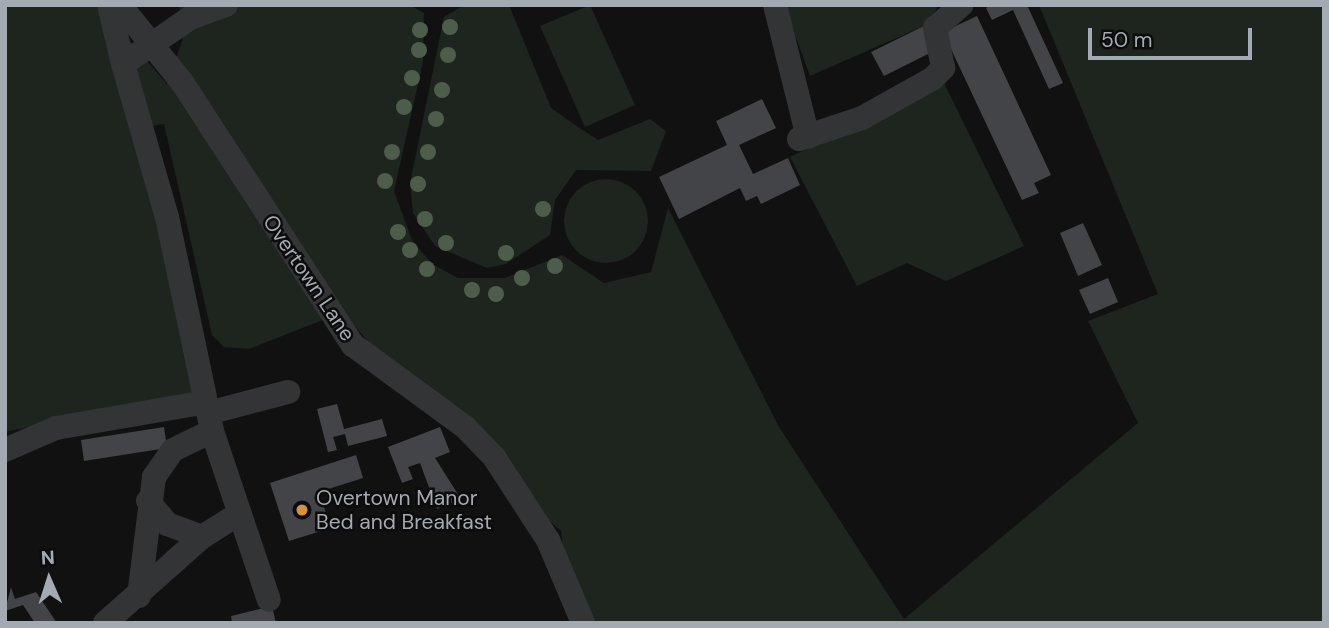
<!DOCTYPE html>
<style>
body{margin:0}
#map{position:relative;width:1329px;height:628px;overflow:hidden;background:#111112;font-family:"DM Sans",sans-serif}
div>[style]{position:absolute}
.green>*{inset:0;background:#1e241e}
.round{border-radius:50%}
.building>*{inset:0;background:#434447}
.minor>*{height:24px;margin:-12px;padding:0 12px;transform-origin:12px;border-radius:12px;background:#323436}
.trees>*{width:16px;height:16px;margin:-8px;border-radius:50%;background:#4e5c4c}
.dots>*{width:19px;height:19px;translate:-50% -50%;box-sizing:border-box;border:4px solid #0c0c0d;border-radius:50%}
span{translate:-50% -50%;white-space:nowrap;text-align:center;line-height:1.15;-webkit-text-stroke:5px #0c0c0d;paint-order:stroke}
.street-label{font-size:21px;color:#a4aab1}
.poi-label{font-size:21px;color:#a4aab1}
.left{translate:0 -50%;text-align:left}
.frame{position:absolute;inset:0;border:7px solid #a4aab1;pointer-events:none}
.north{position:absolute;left:14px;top:544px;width:70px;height:70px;-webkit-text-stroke:5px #0c0c0d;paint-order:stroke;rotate:357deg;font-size:19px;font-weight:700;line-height:28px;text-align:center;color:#a4aab1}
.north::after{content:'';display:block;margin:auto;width:24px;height:32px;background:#a4aab1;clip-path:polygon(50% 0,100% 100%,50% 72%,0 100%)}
.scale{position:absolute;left:1088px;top:28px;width:164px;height:32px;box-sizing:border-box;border:4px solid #a4aab1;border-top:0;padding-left:9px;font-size:21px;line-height:24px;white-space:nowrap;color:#a4aab1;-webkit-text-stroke:5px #0c0c0d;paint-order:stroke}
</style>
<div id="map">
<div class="green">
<div style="clip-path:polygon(5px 5px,98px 5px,167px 84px,183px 38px,179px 5px,410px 5px,424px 13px,423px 62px,394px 191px,412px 240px,432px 264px,458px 278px,505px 278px,562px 255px,604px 283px,651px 272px,668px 208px,779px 427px,904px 619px,1138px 423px,1088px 321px,1158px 294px,1039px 5px,1324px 5px,1324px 623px,573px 623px,561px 531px,546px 518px,509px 458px,377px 352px,343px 312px,249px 349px,224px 347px,212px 335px,164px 124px,144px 127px,196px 392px,5px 432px)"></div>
<div style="clip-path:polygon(464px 5px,509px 5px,551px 108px,578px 127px,598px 140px,650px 119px,666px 131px,651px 171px,576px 170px,555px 200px,550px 235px,506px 264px,487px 268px,435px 246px,413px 213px,410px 183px,444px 17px)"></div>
<div style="clip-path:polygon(590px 5px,635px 105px,585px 127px,540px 26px)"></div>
<div style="clip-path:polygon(784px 5px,939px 5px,926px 25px,810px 76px)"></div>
<div style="clip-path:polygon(944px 83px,1024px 246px,946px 281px,907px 263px,857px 286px,790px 157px)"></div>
<div class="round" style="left:564px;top:179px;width:84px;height:84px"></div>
</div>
<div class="building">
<div style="clip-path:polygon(991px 5px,1027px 5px,1063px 83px,1049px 89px,1013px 10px,992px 20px,986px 8px)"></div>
<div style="clip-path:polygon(977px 16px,1051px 175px,1034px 183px,1039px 193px,1022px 200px,943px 32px)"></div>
<div style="clip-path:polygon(926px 25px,938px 49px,884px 76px,871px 52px)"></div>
<div style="clip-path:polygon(762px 99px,776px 128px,739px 145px,753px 174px,788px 158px,800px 185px,761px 204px,757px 196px,746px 201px,740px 188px,679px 219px,659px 177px,727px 145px,716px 121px)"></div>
<div style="clip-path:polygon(1083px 223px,1102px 265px,1078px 276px,1060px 233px)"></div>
<div style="clip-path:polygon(1108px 278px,1118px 302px,1090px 314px,1079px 290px)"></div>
<div style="clip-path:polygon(337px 404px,344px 429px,382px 419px,387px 436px,348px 446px,345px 434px,333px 437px,337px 450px,328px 452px,317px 409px)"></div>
<div style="clip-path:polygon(164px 427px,167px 448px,84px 461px,81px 440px)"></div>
<div style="clip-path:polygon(440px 427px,450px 452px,435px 458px,461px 499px,437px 509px,420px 463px,408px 467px,413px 479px,402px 483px,388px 447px)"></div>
<div style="clip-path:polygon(356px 455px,363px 478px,319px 492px,331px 528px,289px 541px,270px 483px)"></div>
<div style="clip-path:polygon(11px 587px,15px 599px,36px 592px,57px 623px,35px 623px,23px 605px,5px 611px)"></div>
<div style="clip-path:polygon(272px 606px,276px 623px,232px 623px,231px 616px)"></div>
</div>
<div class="minor">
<div style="left:109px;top:5px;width:61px;rotate:76.7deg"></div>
<div style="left:120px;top:5px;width:99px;rotate:51.2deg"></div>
<div style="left:182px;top:82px;width:314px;rotate:57deg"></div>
<div style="left:353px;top:345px;width:139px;rotate:36.2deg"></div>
<div style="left:465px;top:427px;width:42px;rotate:46deg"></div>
<div style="left:494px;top:457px;width:99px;rotate:57deg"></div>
<div style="left:548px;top:540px;width:90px;rotate:67.1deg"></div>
<div style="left:226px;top:5px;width:38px;rotate:160deg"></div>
<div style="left:190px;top:18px;width:81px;rotate:145.5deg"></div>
<div style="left:123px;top:64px;width:159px;rotate:74deg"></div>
<div style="left:167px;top:217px;width:219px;rotate:78.1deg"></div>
<div style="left:212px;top:431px;width:178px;rotate:71.4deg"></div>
<div style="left:775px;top:5px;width:136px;rotate:76deg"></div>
<div style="left:799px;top:139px;width:66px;rotate:-18.4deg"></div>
<div style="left:862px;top:118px;width:80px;rotate:-29.1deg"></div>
<div style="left:932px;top:79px;width:16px;rotate:-45deg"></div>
<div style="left:943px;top:68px;width:41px;rotate:-101.3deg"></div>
<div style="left:935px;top:28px;width:35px;rotate:-41deg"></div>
<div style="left:208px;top:413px;width:83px;rotate:-14.7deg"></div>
<div style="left:5px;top:450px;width:56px;rotate:-23.3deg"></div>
<div style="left:56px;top:428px;width:152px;rotate:-9.8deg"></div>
<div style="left:148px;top:501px;width:30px;rotate:50deg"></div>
<div style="left:167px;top:524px;width:37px;rotate:20deg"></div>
<div style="left:139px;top:596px;width:120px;rotate:-82.8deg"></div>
<div style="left:154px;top:477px;width:33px;rotate:-55deg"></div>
<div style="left:173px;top:450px;width:43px;rotate:-26deg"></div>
<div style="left:105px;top:623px;width:130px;rotate:-41.6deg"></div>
<div style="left:202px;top:537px;width:41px;rotate:-32.2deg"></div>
</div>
<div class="trees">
<div style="left:450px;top:27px"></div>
<div style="left:420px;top:30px"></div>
<div style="left:419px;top:50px"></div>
<div style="left:448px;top:55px"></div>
<div style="left:412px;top:78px"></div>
<div style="left:442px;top:90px"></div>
<div style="left:404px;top:107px"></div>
<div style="left:436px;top:119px"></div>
<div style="left:392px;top:152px"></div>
<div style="left:428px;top:152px"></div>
<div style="left:385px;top:181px"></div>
<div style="left:418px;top:184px"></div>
<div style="left:543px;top:209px"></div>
<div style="left:425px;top:219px"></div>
<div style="left:398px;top:232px"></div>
<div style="left:446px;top:243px"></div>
<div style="left:410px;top:250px"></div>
<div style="left:506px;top:253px"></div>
<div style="left:555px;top:266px"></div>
<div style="left:427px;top:269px"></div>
<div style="left:522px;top:278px"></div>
<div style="left:472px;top:290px"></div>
<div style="left:496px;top:294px"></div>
</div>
<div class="dots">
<div style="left:302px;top:510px;background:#dc8d3f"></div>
</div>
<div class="street-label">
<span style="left:309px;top:278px;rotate:56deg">Overtown Lane</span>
</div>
<div class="poi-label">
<span class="left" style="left:316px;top:510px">Overtown Manor<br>Bed and Breakfast</span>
</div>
<div class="frame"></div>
<div class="north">N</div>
<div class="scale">50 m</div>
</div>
